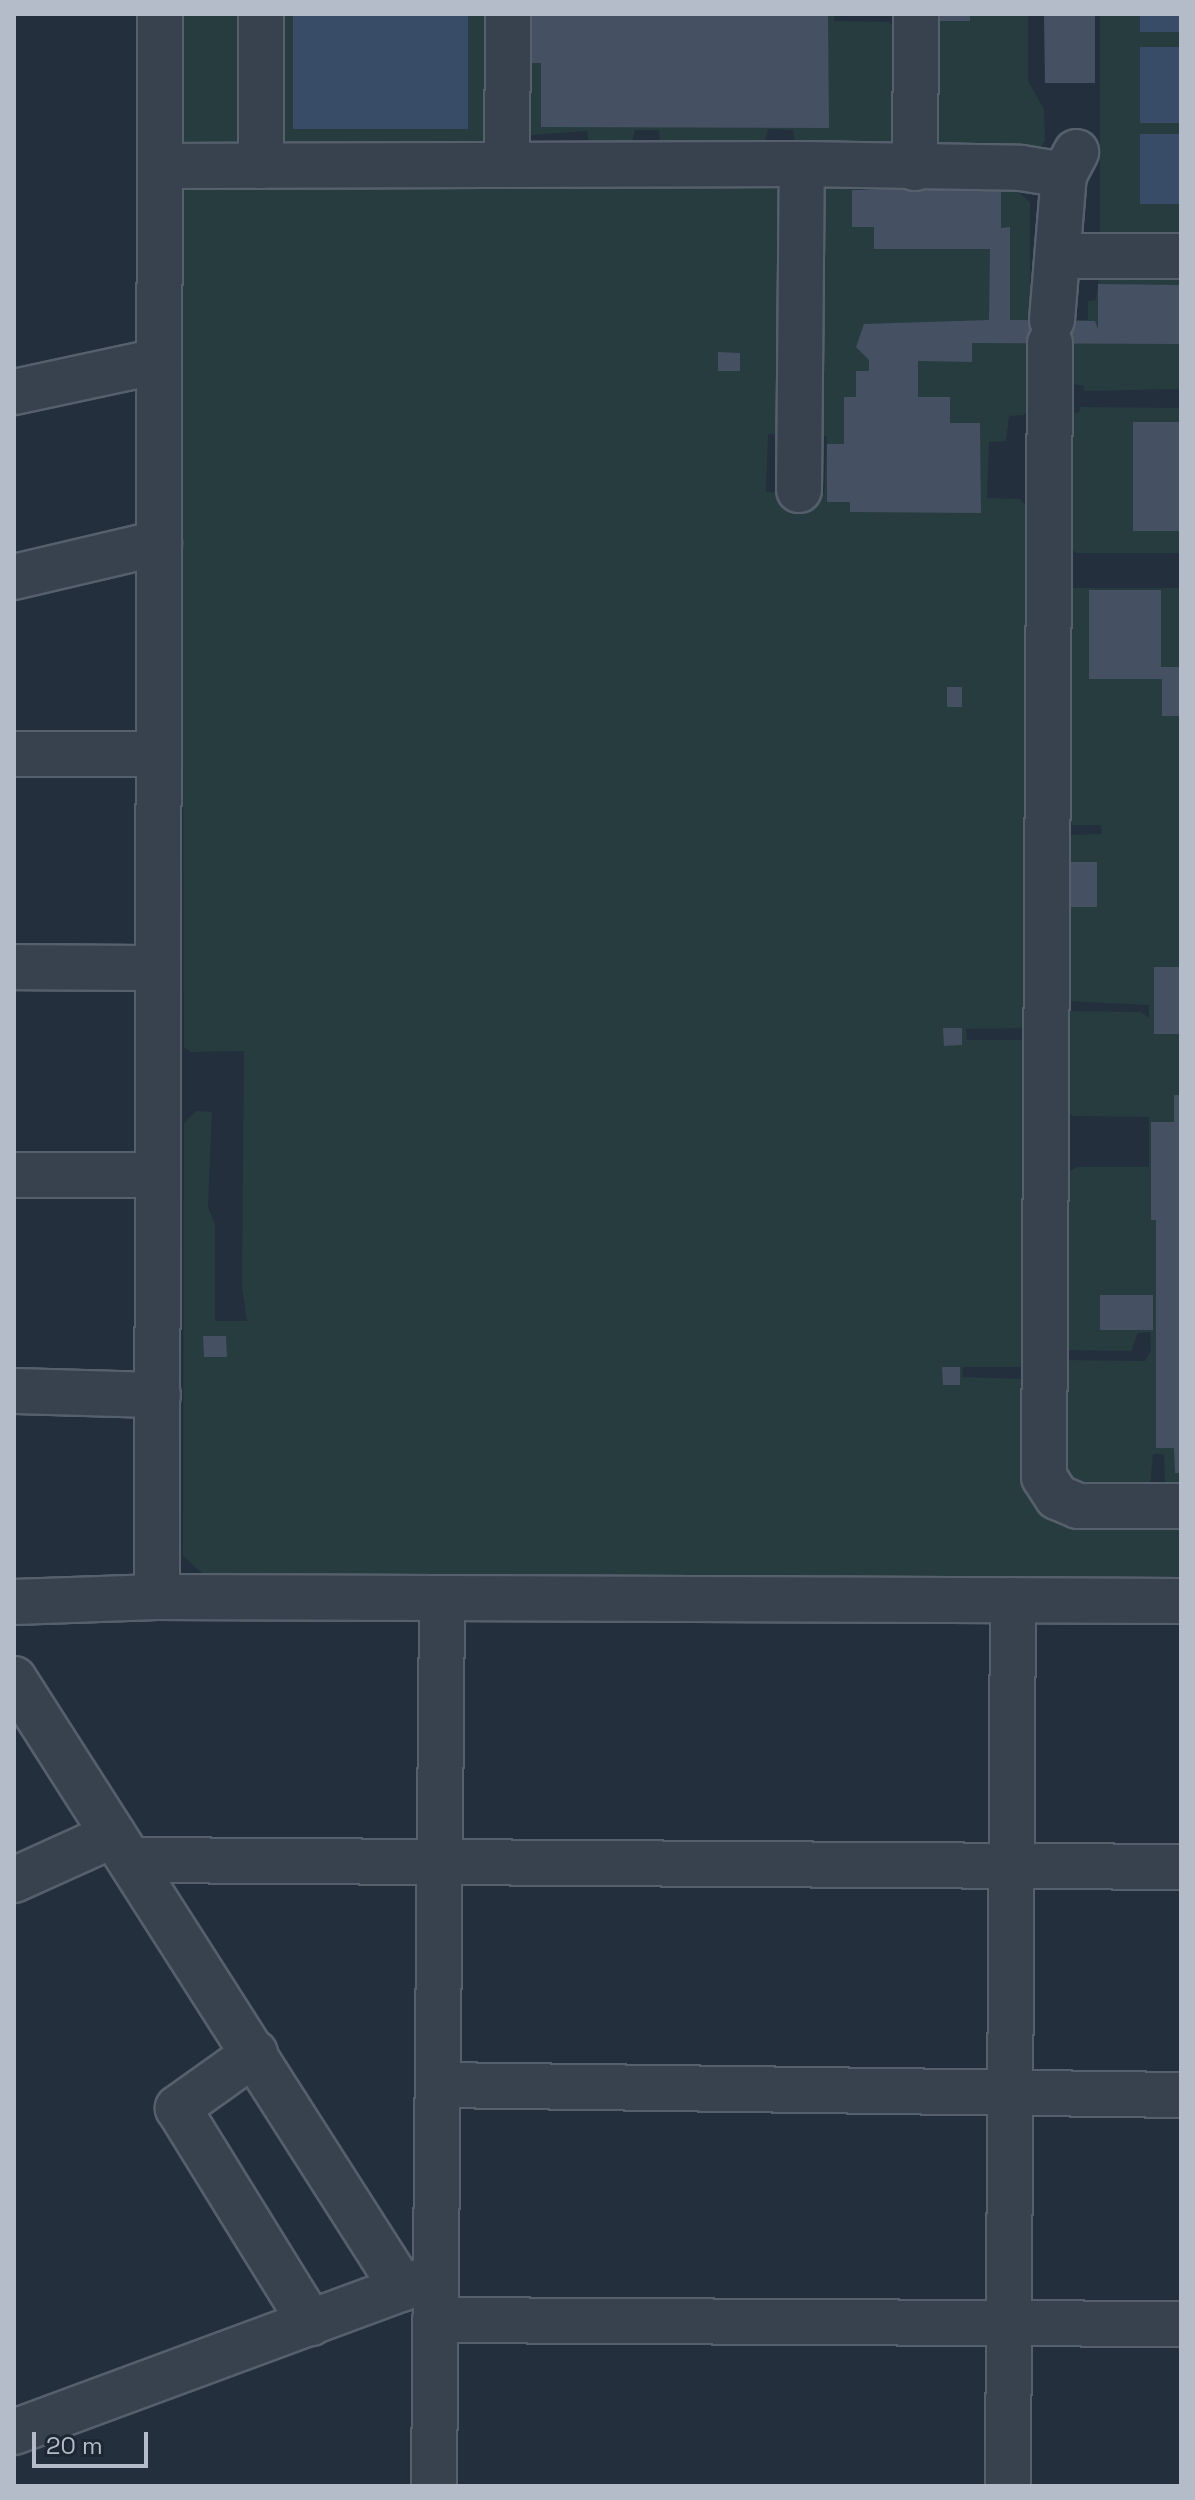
<!DOCTYPE html>
<style>
body{margin:0}
#map{position:relative;width:1195px;height:2500px;overflow:hidden;background:#242f3e;font-family:"Space Grotesk",sans-serif}
div>[style]{position:absolute}
.green>*{inset:0;background:#263c3f}
.water>*{inset:0;background:#394c67}
.building>*{inset:0;background:#455162}
.roads{filter:drop-shadow(2px 0 #565f6c) drop-shadow(-2px 0 #565f6c) drop-shadow(0 2px #565f6c) drop-shadow(0 -2px #565f6c)}
.minor>*{height:44px;margin:-22px;padding:0 22px;transform-origin:22px;border-radius:22px;background:#38414e}
span{translate:-50% -50%;white-space:nowrap;text-align:center;line-height:1.15;-webkit-text-stroke:7px #1d2633;paint-order:stroke}
.frame{position:absolute;inset:0;border:16px solid #b4bcc9;pointer-events:none}
.scale{position:absolute;left:32px;top:2432px;width:116px;height:36px;box-sizing:border-box;border:4px solid #b4bcc9;border-top:0;padding-left:10px;font-size:24px;line-height:28px;white-space:nowrap;color:#b4bcc9;-webkit-text-stroke:6px #1d2633;paint-order:stroke}
</style>
<div id="map">
<div class="green">
<div style="clip-path:polygon(181px 14px,252px 14px,252px 145px,180px 150px)"></div>
<div style="clip-path:polygon(269px 14px,487px 14px,484px 145px,276px 150px)"></div>
<div style="clip-path:polygon(526px 14px,834px 14px,834px 21px,889px 22px,897px 30px,894px 143px,887px 148px,795px 144px,793px 130px,768px 129px,764px 146px,660px 144px,659px 130px,635px 130px,631px 146px,589px 144px,587px 131px,529px 135px)"></div>
<div style="clip-path:polygon(932px 14px,1028px 14px,1028px 81px,1044px 109px,1045px 141px,1039px 150px,947px 152px,935px 144px)"></div>
<div style="clip-path:polygon(1100px 14px,1181px 14px,1181px 240px,1102px 236px,1100px 231px)"></div>
<div style="clip-path:polygon(773px 183px,782px 187px,779px 435px,768px 434px,766px 492px,824px 494px,827px 437px,818px 431px,821px 191px,827px 184px,1009px 184px,1030px 202px,1030px 408px,1024px 415px,1009px 416px,1006px 441px,989px 442px,987px 498px,1020px 499px,1030px 510px,1026px 1028px,966px 1029px,967px 1040px,1025px 1040px,1025px 1367px,963px 1367px,962px 1377px,1025px 1379px,1027px 1480px,1181px 1521px,1181px 1586px,211px 1581px,183px 1556px,184px 1123px,196px 1111px,212px 1112px,208px 1207px,215px 1224px,215px 1321px,247px 1321px,242px 1288px,244px 1051px,191px 1052px,184px 1047px,181px 184px)"></div>
<div style="clip-path:polygon(1181px 274px,1181px 389px,1084px 391px,1084px 386px,1069px 383px,1065px 320px,1088px 320px,1088px 301px,1096px 300px,1099px 277px)"></div>
<div style="clip-path:polygon(1080px 407px,1181px 408px,1181px 553px,1077px 553px,1067px 547px,1071px 414px,1079px 412px)"></div>
<div style="clip-path:polygon(1070px 588px,1181px 588px,1181px 1488px,1165px 1485px,1164px 1454px,1153px 1454px,1150px 1488px,1074px 1488px,1061px 1478px,1064px 1360px,1145px 1361px,1151px 1350px,1150px 1332px,1138px 1333px,1131px 1351px,1065px 1350px,1065px 1173px,1078px 1167px,1149px 1167px,1149px 1117px,1073px 1116px,1064px 1109px,1068px 1011px,1141px 1012px,1149px 1018px,1149px 1005px,1065px 1001px,1066px 835px,1102px 834px,1101px 825px,1066px 825px)"></div>
</div>
<div class="water">
<div style="clip-path:polygon(293px 14px,468px 14px,468px 129px,293px 129px)"></div>
<div style="clip-path:polygon(1140px 14px,1181px 14px,1181px 32px,1140px 32px)"></div>
<div style="clip-path:polygon(1140px 47px,1181px 47px,1181px 123px,1140px 123px)"></div>
<div style="clip-path:polygon(1140px 134px,1181px 134px,1181px 204px,1140px 204px)"></div>
</div>
<div class="building">
<div style="clip-path:polygon(531px 14px,828px 14px,829px 128px,541px 127px,541px 63px,531px 63px)"></div>
<div style="clip-path:polygon(938px 14px,970px 14px,970px 21px,938px 21px)"></div>
<div style="clip-path:polygon(1044px 14px,1095px 14px,1095px 83px,1045px 83px)"></div>
<div style="clip-path:polygon(852px 190px,1001px 190px,1001px 228px,1010px 227px,1010px 320px,1095px 321px,1098px 329px,1098px 284px,1181px 285px,1181px 344px,972px 343px,972px 362px,918px 361px,918px 397px,950px 397px,950px 423px,980px 423px,981px 513px,850px 512px,850px 502px,827px 502px,827px 444px,844px 444px,844px 397px,856px 397px,856px 371px,869px 371px,869px 360px,856px 347px,864px 324px,989px 320px,990px 249px,874px 249px,874px 227px,852px 227px)"></div>
<div style="clip-path:polygon(718px 352px,740px 353px,740px 371px,718px 371px)"></div>
<div style="clip-path:polygon(1133px 422px,1181px 422px,1181px 531px,1133px 531px)"></div>
<div style="clip-path:polygon(1089px 590px,1161px 590px,1161px 667px,1181px 667px,1181px 716px,1162px 716px,1162px 679px,1089px 679px)"></div>
<div style="clip-path:polygon(947px 687px,962px 687px,962px 707px,947px 707px)"></div>
<div style="clip-path:polygon(1068px 862px,1097px 862px,1097px 907px,1068px 907px)"></div>
<div style="clip-path:polygon(1154px 967px,1181px 967px,1181px 1034px,1154px 1034px)"></div>
<div style="clip-path:polygon(943px 1028px,962px 1028px,962px 1045px,944px 1046px)"></div>
<div style="clip-path:polygon(1174px 1095px,1181px 1095px,1181px 1473px,1175px 1473px,1174px 1448px,1156px 1448px,1156px 1220px,1151px 1220px,1151px 1122px,1174px 1122px)"></div>
<div style="clip-path:polygon(1100px 1295px,1153px 1295px,1153px 1330px,1100px 1330px)"></div>
<div style="clip-path:polygon(203px 1336px,226px 1336px,227px 1357px,204px 1357px)"></div>
<div style="clip-path:polygon(942px 1367px,960px 1367px,960px 1385px,943px 1385px)"></div>
</div>
<div class="roads">
<div class="minor">
<div style="left:261px;top:14px;width:152px;rotate:90deg"></div>
<div style="left:507px;top:165px;width:151px;rotate:-89.6deg"></div>
<div style="left:160px;top:166px;width:642px;rotate:-0.18deg"></div>
<div style="left:802px;top:164px;width:219px;rotate:1deg"></div>
<div style="left:1021px;top:168px;width:44px;rotate:9.2deg"></div>
<div style="left:915px;top:168px;width:154px;rotate:-89.6deg"></div>
<div style="left:1058px;top:256px;width:123px"></div>
<div style="left:1052px;top:320px;width:145px;rotate:-85.3deg"></div>
<div style="left:1064px;top:175px;width:26px;rotate:-62deg"></div>
<div style="left:1050px;top:343px;width:1134px;rotate:90.3deg"></div>
<div style="left:1044px;top:1477px;width:24px;rotate:57deg"></div>
<div style="left:1057px;top:1497px;width:23px;rotate:23deg"></div>
<div style="left:1078px;top:1506px;width:103px"></div>
<div style="left:14px;top:392px;width:148px;rotate:-12.1deg"></div>
<div style="left:799px;top:490px;width:326px;rotate:-89.5deg"></div>
<div style="left:14px;top:577px;width:149px;rotate:-13.2deg"></div>
<div style="left:14px;top:754px;width:145px"></div>
<div style="left:14px;top:967px;width:144px;rotate:0.4deg"></div>
<div style="left:14px;top:1175px;width:144px"></div>
<div style="left:14px;top:1391px;width:144px;rotate:1.6deg"></div>
<div style="left:157px;top:1597px;width:1583px;rotate:-89.89deg"></div>
<div style="left:14px;top:1602px;width:143px;rotate:-2deg"></div>
<div style="left:157px;top:1597px;width:1024px;rotate:0.22deg"></div>
<div style="left:14px;top:1679px;width:723px;rotate:57.47deg"></div>
<div style="left:133px;top:1860px;width:1048px;rotate:0.38deg"></div>
<div style="left:14px;top:1880px;width:109px;rotate:-24.4deg"></div>
<div style="left:255px;top:2053px;width:95px;rotate:144.5deg"></div>
<div style="left:178px;top:2108px;width:253px;rotate:58.3deg"></div>
<div style="left:438px;top:2085px;width:743px;rotate:0.77deg"></div>
<div style="left:435px;top:2320px;width:746px;rotate:0.31deg"></div>
<div style="left:14px;top:2432px;width:441px;rotate:-20.3deg"></div>
<div style="left:434px;top:2486px;width:887px;rotate:-89.48deg"></div>
<div style="left:1008px;top:2486px;width:886px;rotate:-89.68deg"></div>
</div>
</div>
<div class="frame"></div>
<div class="scale">20 m</div>
</div>
